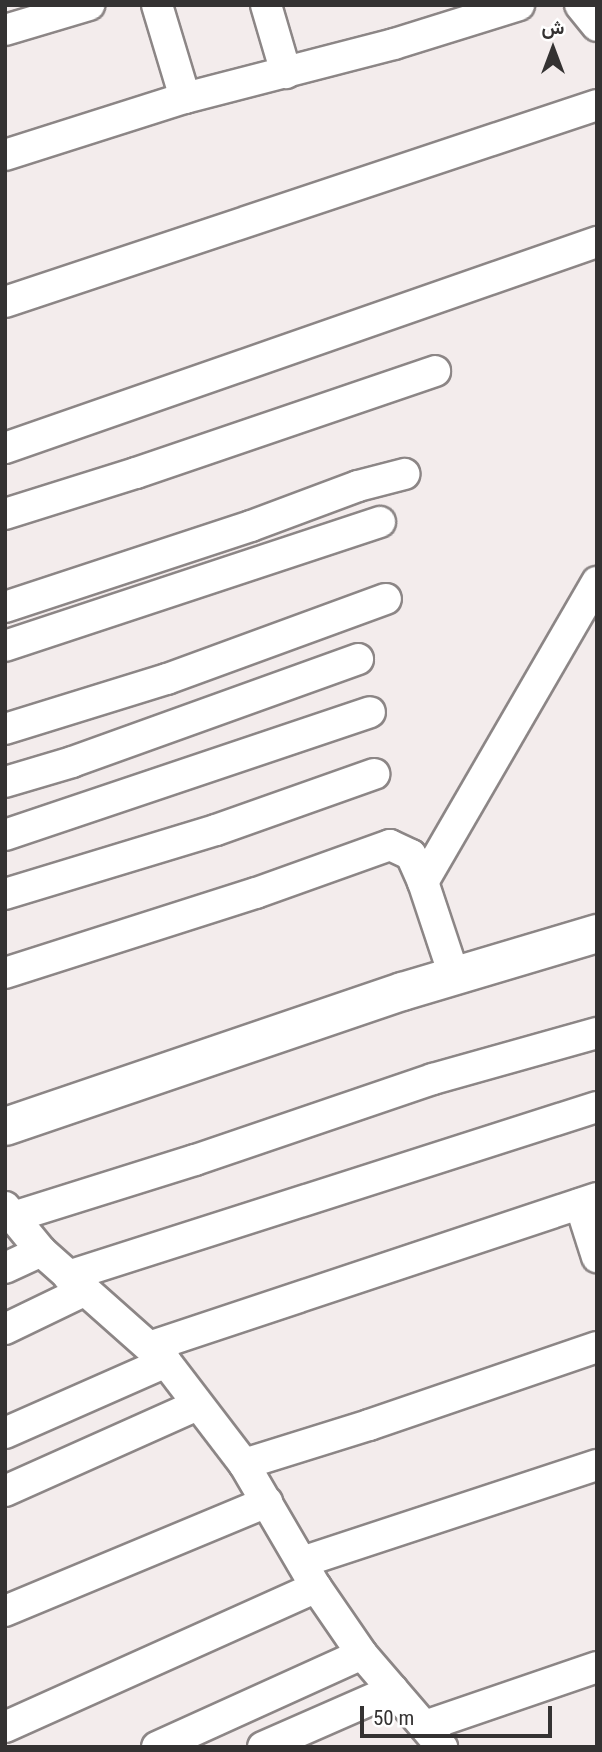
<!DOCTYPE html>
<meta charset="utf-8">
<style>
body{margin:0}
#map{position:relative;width:602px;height:1752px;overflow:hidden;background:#f3ecec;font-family:"Roboto Condensed",Vazirmatn,sans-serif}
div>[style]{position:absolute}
.roads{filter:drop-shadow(2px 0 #8c8686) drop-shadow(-2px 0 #8c8686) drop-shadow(0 2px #8c8686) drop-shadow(0 -2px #8c8686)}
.minor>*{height:30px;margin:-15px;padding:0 15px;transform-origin:15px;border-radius:15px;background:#fff}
.tertiary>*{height:37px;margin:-18.5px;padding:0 18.5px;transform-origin:18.5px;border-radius:18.5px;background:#fff}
span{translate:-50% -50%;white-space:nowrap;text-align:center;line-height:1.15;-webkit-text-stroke:5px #fff;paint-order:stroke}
.frame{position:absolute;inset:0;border:7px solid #343232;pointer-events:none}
.north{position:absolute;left:518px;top:14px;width:70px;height:70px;-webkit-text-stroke:5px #fff;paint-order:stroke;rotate:0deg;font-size:19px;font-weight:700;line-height:28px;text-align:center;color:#343232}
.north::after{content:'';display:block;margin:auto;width:24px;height:32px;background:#343232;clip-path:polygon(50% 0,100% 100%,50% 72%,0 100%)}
.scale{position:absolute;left:360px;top:1706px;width:192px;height:32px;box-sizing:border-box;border:4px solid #343232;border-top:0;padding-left:9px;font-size:21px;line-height:24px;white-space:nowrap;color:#343232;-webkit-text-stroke:5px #fff;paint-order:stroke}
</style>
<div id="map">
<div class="roads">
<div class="minor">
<div style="left:157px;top:5px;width:97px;rotate:73.2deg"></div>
<div style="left:266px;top:5px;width:71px;rotate:73.6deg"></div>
<div style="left:580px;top:5px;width:27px;rotate:51deg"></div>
<div style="left:5px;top:30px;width:88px;rotate:-16.6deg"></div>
<div style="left:5px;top:155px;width:189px;rotate:-17.6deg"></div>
<div style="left:185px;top:98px;width:216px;rotate:-14.5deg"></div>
<div style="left:394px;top:44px;width:131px;rotate:-17.3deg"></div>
<div style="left:5px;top:302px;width:624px;rotate:-18.41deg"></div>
<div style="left:5px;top:448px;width:627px;rotate:-19.19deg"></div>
<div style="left:5px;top:514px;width:137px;rotate:-17.4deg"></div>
<div style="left:136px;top:473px;width:316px;rotate:-18.8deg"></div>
<div style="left:5px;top:607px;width:259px;rotate:-18.2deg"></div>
<div style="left:251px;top:526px;width:114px;rotate:-20.5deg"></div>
<div style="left:358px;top:486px;width:48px;rotate:-14.6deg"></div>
<div style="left:5px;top:646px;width:395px;rotate:-18.3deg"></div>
<div style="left:5px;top:729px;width:170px;rotate:-17.2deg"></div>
<div style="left:167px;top:679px;width:233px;rotate:-20.1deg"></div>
<div style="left:5px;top:782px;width:70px;rotate:-16.6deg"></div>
<div style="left:72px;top:762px;width:304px;rotate:-19.8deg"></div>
<div style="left:5px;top:835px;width:385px;rotate:-18.6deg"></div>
<div style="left:423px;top:882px;width:347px;rotate:-59.9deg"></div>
<div style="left:5px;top:894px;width:220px;rotate:-16.9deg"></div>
<div style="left:216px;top:830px;width:168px;rotate:-19.5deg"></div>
<div style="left:5px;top:973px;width:263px;rotate:-17.7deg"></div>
<div style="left:256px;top:893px;width:142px;rotate:-19.7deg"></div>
<div style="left:390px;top:845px;width:23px;rotate:25deg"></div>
<div style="left:411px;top:855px;width:30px;rotate:66deg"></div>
<div style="left:423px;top:882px;width:98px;rotate:71.6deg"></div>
<div style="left:580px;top:1204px;width:56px;rotate:72.2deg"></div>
<div style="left:5px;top:1207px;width:57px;rotate:50.7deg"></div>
<div style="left:41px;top:1251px;width:167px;rotate:41.6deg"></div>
<div style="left:166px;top:1362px;width:128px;rotate:52.6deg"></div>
<div style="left:244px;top:1464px;width:143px;rotate:59.7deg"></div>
<div style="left:316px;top:1587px;width:81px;rotate:55.5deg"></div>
<div style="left:362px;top:1654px;width:123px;rotate:49.3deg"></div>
<div style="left:13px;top:1217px;width:191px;rotate:-17.4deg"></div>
<div style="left:195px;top:1160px;width:251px;rotate:-18.8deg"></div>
<div style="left:433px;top:1079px;width:170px;rotate:-15.7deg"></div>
<div style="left:5px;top:1268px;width:40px;rotate:-25deg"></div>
<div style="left:68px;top:1276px;width:555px;rotate:-17.72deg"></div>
<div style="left:5px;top:1329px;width:88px;rotate:-25.7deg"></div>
<div style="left:152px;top:1346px;width:469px;rotate:-18.4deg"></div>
<div style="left:5px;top:1433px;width:176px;rotate:-23.8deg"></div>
<div style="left:244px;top:1464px;width:131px;rotate:-17.3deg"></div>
<div style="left:369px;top:1425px;width:241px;rotate:-18.9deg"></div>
<div style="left:5px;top:1491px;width:210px;rotate:-24.1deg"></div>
<div style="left:302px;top:1562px;width:311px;rotate:-18.2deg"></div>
<div style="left:5px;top:1611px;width:284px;rotate:-22.6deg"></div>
<div style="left:425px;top:1726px;width:182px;rotate:-18.9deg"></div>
<div style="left:5px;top:1727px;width:341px;rotate:-24.2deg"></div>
<div style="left:157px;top:1747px;width:225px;rotate:-24.4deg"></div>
<div style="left:263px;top:1747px;width:142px;rotate:-23.7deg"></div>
</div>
<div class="tertiary">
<div style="left:5px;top:1126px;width:419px;rotate:-18.8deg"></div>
<div style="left:402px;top:991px;width:203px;rotate:-16.6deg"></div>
</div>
</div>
<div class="frame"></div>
<div class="north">ش</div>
<div class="scale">50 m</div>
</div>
